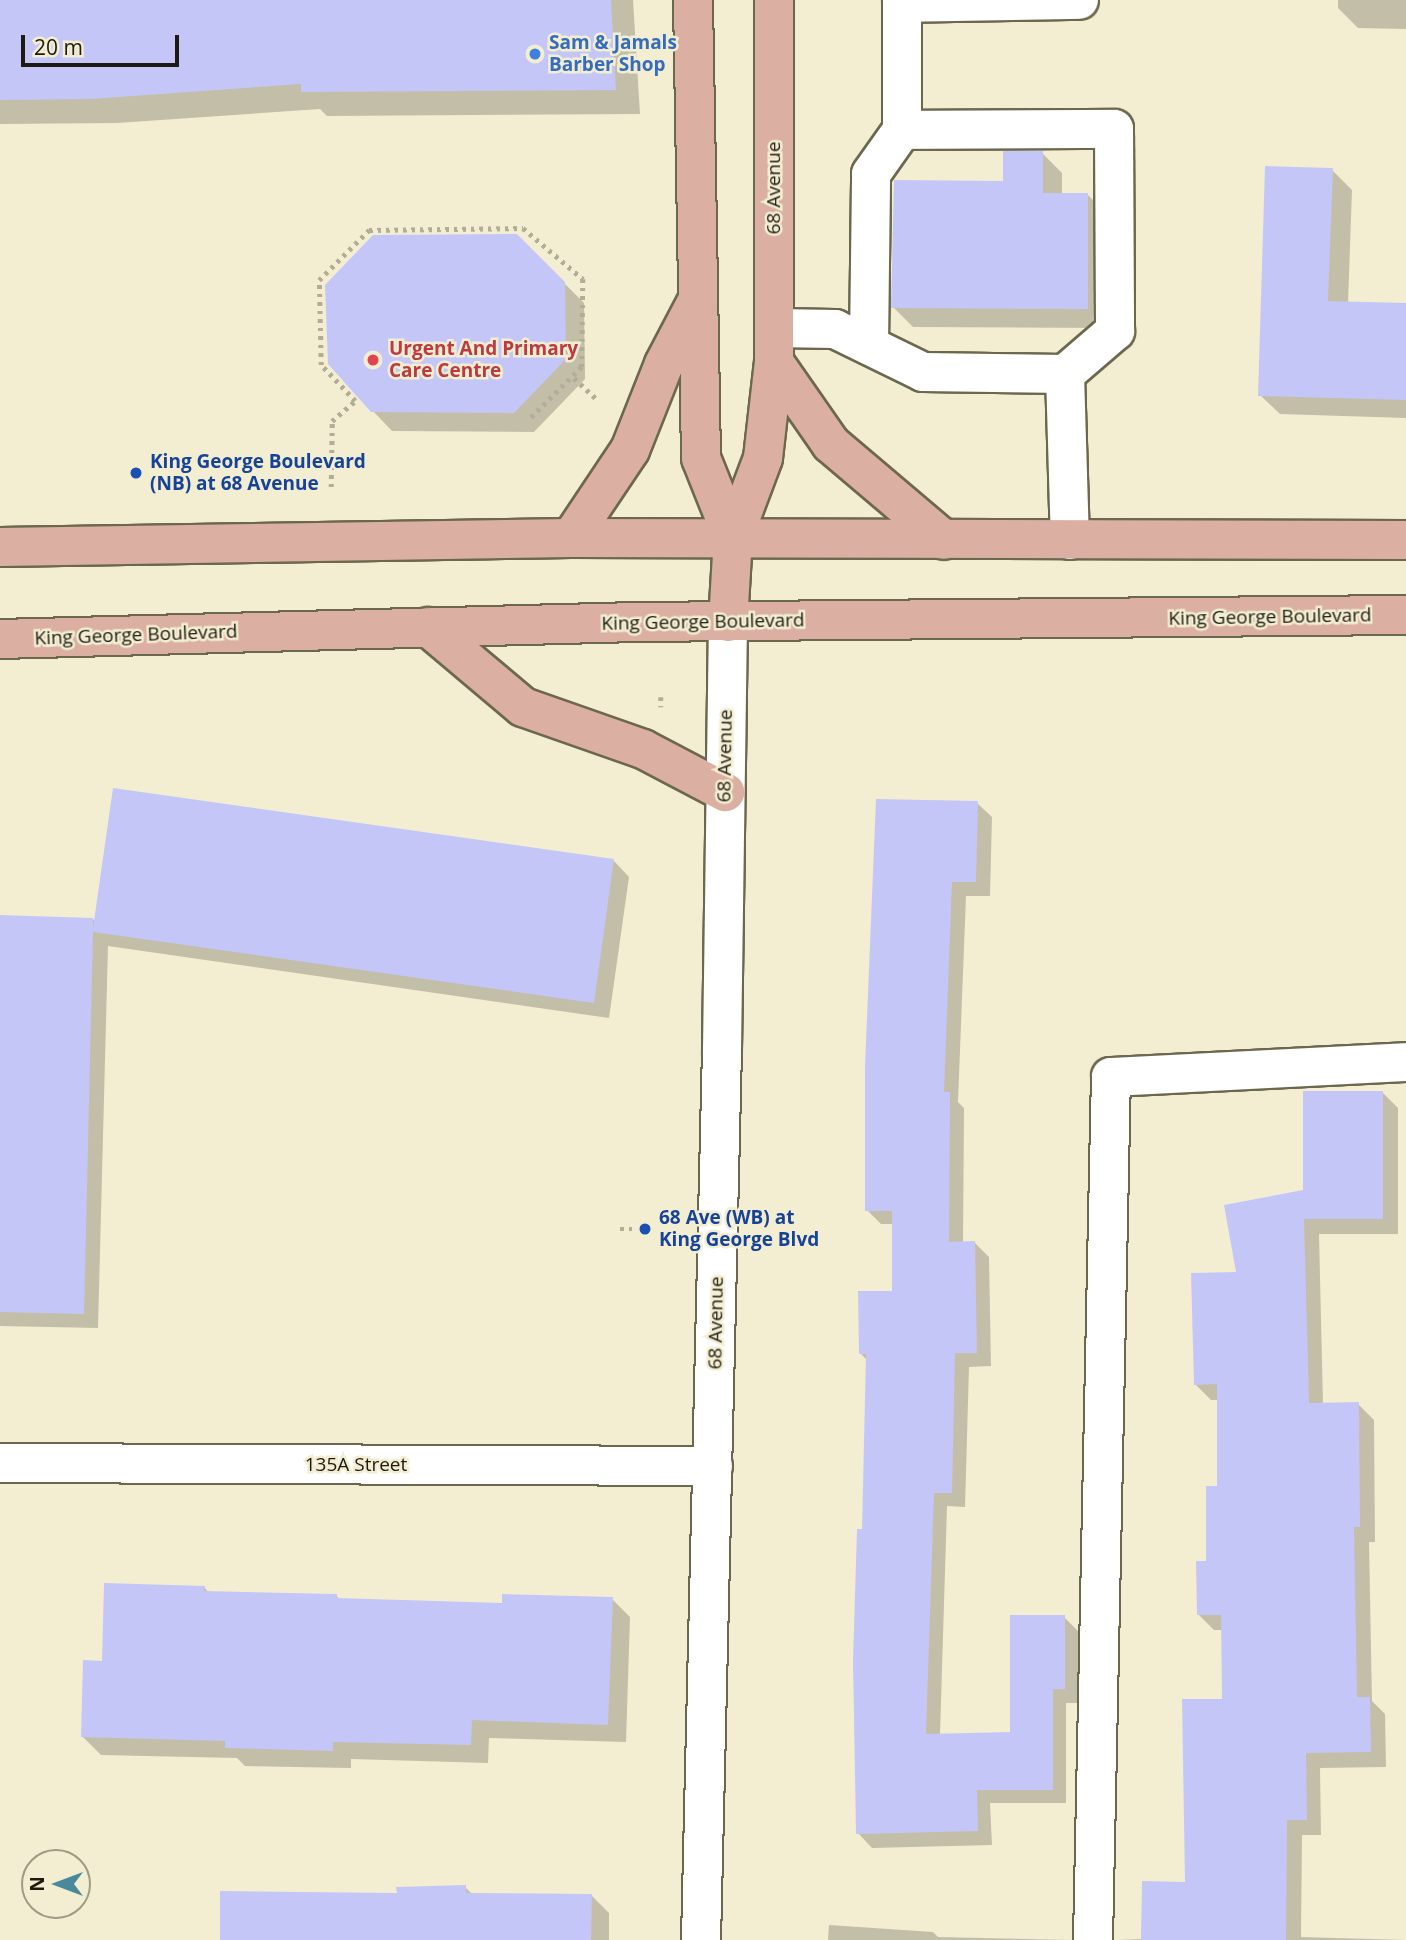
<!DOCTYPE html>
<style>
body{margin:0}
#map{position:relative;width:1406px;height:1940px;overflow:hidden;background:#f3eed2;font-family:"Open Sans",sans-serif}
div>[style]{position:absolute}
.shadow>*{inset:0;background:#0003}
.building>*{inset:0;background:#c5c6f8}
.path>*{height:4.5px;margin-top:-2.25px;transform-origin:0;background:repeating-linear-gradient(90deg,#b1ad96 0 3.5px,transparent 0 8.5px)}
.roads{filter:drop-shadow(2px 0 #6c684f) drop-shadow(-2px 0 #6c684f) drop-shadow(0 2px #6c684f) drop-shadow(0 -2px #6c684f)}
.minor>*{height:38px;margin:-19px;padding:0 19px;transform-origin:19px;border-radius:19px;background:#fff}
.major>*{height:38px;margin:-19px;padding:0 19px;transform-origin:19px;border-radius:19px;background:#dbafa2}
.dots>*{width:19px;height:19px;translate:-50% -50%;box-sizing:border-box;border:4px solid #f3eed2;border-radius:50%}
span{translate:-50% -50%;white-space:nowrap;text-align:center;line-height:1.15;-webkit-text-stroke:5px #f3eed2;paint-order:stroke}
.shop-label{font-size:19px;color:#366cbe;font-weight:700}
.left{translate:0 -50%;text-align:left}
.street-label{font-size:19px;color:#1d1b11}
.health-label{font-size:19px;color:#be3a42;font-weight:700}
.transit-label{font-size:19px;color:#164399;font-weight:700}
.north{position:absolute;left:21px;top:1849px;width:70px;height:70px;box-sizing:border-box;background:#f3eed2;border:2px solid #9d9a85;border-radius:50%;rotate:270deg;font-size:19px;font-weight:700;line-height:28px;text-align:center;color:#1d1b11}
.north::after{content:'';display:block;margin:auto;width:24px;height:32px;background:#488a9c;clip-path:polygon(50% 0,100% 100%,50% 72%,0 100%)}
.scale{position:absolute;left:21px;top:35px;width:158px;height:32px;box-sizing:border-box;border:4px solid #1d1b11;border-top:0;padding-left:9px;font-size:21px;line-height:24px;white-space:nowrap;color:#1d1b11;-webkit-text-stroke:5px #f3eed2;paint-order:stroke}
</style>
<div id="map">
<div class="shadow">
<div style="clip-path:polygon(0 0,633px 0,640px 114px,327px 116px,320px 109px,117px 123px,0 124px)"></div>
<div style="clip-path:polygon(1338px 0,1406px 0,1406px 29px,1358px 28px,1338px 8px)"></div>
<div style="clip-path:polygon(1042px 153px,1062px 173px,1062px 195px,1088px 195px,1107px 214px,1106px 328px,913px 327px,893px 307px,1004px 182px)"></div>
<div style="clip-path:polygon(1332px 170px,1352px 190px,1348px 303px,1406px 305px,1406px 418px,1280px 414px,1260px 395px)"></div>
<div style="clip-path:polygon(517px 236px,584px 303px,585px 379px,534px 432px,392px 431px,372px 410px)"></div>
<div style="clip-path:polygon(877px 801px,977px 803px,992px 817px,990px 896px,966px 896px,958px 1102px,964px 1108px,963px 1243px,975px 1243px,989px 1257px,991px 1366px,969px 1367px,965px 1507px,947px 1506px,940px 1735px,1012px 1734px,1064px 1617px,1078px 1631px,1078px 1703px,1066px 1703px,1066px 1803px,990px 1803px,992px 1845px,872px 1848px,858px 1833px,868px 1361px,861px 1354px,894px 1292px,894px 1224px,881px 1224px,867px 1210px)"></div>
<div style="clip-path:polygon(614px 861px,629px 877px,609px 1018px,108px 946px,98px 1328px,0 1326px,0 917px,93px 919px,96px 922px)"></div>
<div style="clip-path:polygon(1382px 1092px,1398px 1108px,1398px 1234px,1319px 1234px,1323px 1404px,1358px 1404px,1374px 1420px,1375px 1542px,1369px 1542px,1372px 1701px,1385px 1714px,1386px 1767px,1320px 1768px,1321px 1835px,1302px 1835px,1301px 1937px,1406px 1940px,1116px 1940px,1143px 1939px,1187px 1883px,1224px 1701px,1223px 1630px,1214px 1630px,1199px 1615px,1219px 1487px,1219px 1400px,1211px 1400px,1195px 1384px,1238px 1274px)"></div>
<div style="clip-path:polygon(204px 1587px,209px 1593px,336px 1595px,340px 1600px,504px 1605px,612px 1599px,630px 1617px,626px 1742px,489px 1738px,488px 1763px,351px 1759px,351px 1768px,245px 1766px,237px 1758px,101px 1755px,83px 1737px,104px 1663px)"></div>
<div style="clip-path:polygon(465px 1887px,473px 1895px,591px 1895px,609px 1913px,609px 1940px,221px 1940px,398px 1895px)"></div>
<div style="clip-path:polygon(829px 1925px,933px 1932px,938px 1937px,1072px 1940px,828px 1940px)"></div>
</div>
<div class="building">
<div style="clip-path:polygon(0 0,611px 0,616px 90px,301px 92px,301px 84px,91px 99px,0 100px)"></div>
<div style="clip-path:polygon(1003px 151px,1043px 151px,1043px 193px,1088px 193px,1088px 309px,891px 308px,894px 180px,1003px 181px)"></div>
<div style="clip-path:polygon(1265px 166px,1333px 168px,1328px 301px,1406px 303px,1406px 400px,1258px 396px)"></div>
<div style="clip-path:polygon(517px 234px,565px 282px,566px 359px,514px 413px,371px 412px,328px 364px,325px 285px,373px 235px)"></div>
<div style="clip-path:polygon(113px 788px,614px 859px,594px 1003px,93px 932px,84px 1314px,0 1312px,0 915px,93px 918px,93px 928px)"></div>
<div style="clip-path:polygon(876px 799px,978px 801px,976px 882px,952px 882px,944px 1092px,950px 1092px,949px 1242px,975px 1241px,977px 1353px,955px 1353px,952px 1493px,934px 1493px,926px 1734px,1010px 1732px,1010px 1615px,1065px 1615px,1065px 1689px,1053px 1689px,1053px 1790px,977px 1790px,978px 1831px,856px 1834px,853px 1661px,857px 1529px,862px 1529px,866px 1354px,859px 1354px,858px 1291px,892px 1291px,892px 1211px,865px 1211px,865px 1066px)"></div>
<div style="clip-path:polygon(1303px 1091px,1383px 1091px,1383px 1219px,1304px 1219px,1309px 1403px,1359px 1402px,1360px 1527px,1354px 1527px,1357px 1697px,1370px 1697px,1371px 1752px,1306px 1753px,1307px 1820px,1287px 1820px,1286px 1940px,1141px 1940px,1142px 1881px,1185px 1882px,1182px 1699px,1222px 1699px,1221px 1615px,1197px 1615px,1196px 1561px,1206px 1561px,1206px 1486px,1217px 1486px,1217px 1384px,1194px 1385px,1191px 1273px,1236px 1272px,1224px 1205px,1303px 1190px)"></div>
<div style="clip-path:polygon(104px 1583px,205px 1586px,204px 1591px,337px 1594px,337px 1598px,502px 1603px,502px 1594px,613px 1597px,608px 1725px,472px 1720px,471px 1745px,333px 1742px,333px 1751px,225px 1748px,225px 1741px,81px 1737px,83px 1660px,102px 1661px)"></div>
<div style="clip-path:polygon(466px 1885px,466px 1893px,592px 1894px,591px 1940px,220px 1940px,220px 1891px,397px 1893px,396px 1887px)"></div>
</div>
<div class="path">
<div style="left:574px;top:378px;width:34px;rotate:43deg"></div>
<div style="left:331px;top:487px;width:66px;rotate:-89.1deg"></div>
<div style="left:332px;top:421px;width:30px;rotate:-41deg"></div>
<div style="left:355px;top:401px;width:50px;rotate:-133.4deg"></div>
<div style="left:321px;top:365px;width:85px;rotate:-91.3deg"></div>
<div style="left:319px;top:280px;width:71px;rotate:-45deg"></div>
<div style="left:369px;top:230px;width:154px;rotate:-0.7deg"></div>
<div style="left:523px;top:228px;width:79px;rotate:40.4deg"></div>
<div style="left:583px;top:279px;width:88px;rotate:90.7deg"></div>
<div style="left:582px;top:367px;width:75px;rotate:135deg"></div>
<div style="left:661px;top:697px;width:10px;rotate:90deg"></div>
<div style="left:620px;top:1229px;width:25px"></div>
</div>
<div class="roads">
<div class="minor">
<div style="left:902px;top:3px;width:177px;rotate:-1deg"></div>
<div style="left:902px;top:130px;width:130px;rotate:-90deg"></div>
<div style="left:774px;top:328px;width:61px;rotate:0.9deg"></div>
<div style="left:835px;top:329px;width:98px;rotate:26deg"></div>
<div style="left:923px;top:372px;width:142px;rotate:0.8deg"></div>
<div style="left:1065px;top:374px;width:166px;rotate:88.3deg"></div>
<div style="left:869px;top:345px;width:171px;rotate:-89.3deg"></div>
<div style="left:871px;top:174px;width:54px;rotate:-54.8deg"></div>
<div style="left:902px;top:130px;width:212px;rotate:-0.3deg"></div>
<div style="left:1114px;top:129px;width:202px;rotate:89.7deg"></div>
<div style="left:1115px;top:331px;width:66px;rotate:139.3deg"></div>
<div style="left:0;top:1463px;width:713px;rotate:0.24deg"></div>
<div style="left:701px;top:1940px;width:890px;rotate:-88.65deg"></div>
<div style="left:722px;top:1050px;width:428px;rotate:-89.2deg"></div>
<div style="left:1093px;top:1940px;width:863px;rotate:-88.81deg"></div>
<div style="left:1111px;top:1077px;width:295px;rotate:-2.9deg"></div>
</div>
<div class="major">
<div style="left:693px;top:0;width:458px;rotate:89deg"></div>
<div style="left:701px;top:458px;width:86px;rotate:68.2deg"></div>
<div style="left:774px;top:362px;width:100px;rotate:55.2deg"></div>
<div style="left:831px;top:444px;width:148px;rotate:40.3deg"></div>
<div style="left:571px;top:538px;width:106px;rotate:-56.2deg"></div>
<div style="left:630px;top:450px;width:92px;rotate:-68.4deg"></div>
<div style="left:664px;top:364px;width:69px;rotate:-62.3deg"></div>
<div style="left:0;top:547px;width:571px;rotate:-0.9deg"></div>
<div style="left:571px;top:538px;width:835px;rotate:0.14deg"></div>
<div style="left:728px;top:622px;width:84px;rotate:-86.6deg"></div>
<div style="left:733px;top:538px;width:85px;rotate:-69.4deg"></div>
<div style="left:763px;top:458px;width:97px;rotate:-83.5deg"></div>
<div style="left:774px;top:362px;width:362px;rotate:-90deg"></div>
<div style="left:428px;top:627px;width:124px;rotate:40.1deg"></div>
<div style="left:523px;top:707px;width:127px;rotate:19.3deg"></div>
<div style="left:643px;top:749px;width:93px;rotate:27.7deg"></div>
<div style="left:0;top:639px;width:635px;rotate:-1.53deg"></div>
<div style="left:635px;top:622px;width:771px;rotate:-0.52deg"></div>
</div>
</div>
<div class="dots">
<div style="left:535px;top:54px;background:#3f7fe0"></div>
<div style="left:373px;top:360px;background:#e0444e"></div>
<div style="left:136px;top:473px;background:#1a4fb4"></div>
<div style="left:645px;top:1229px;background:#1a4fb4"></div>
</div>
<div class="shop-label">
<span class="left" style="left:549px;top:54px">Sam &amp; Jamals<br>Barber Shop</span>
</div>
<div class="street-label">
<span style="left:774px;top:188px;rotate:-90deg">68 Avenue</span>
<span style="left:1270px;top:617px;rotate:-1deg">King George Boulevard</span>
<span style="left:703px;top:622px;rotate:-1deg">King George Boulevard</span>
<span style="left:136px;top:635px;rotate:-2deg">King George Boulevard</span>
<span style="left:725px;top:756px;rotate:-89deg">68 Avenue</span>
<span style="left:716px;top:1323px;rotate:-89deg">68 Avenue</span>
<span style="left:356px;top:1465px">135A Street</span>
</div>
<div class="health-label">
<span class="left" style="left:389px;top:360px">Urgent And Primary<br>Care Centre</span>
</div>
<div class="transit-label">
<span class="left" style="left:150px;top:473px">King George Boulevard<br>(NB) at 68 Avenue</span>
<span class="left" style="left:659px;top:1229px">68 Ave (WB) at<br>King George Blvd</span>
</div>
<div class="north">N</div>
<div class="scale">20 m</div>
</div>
